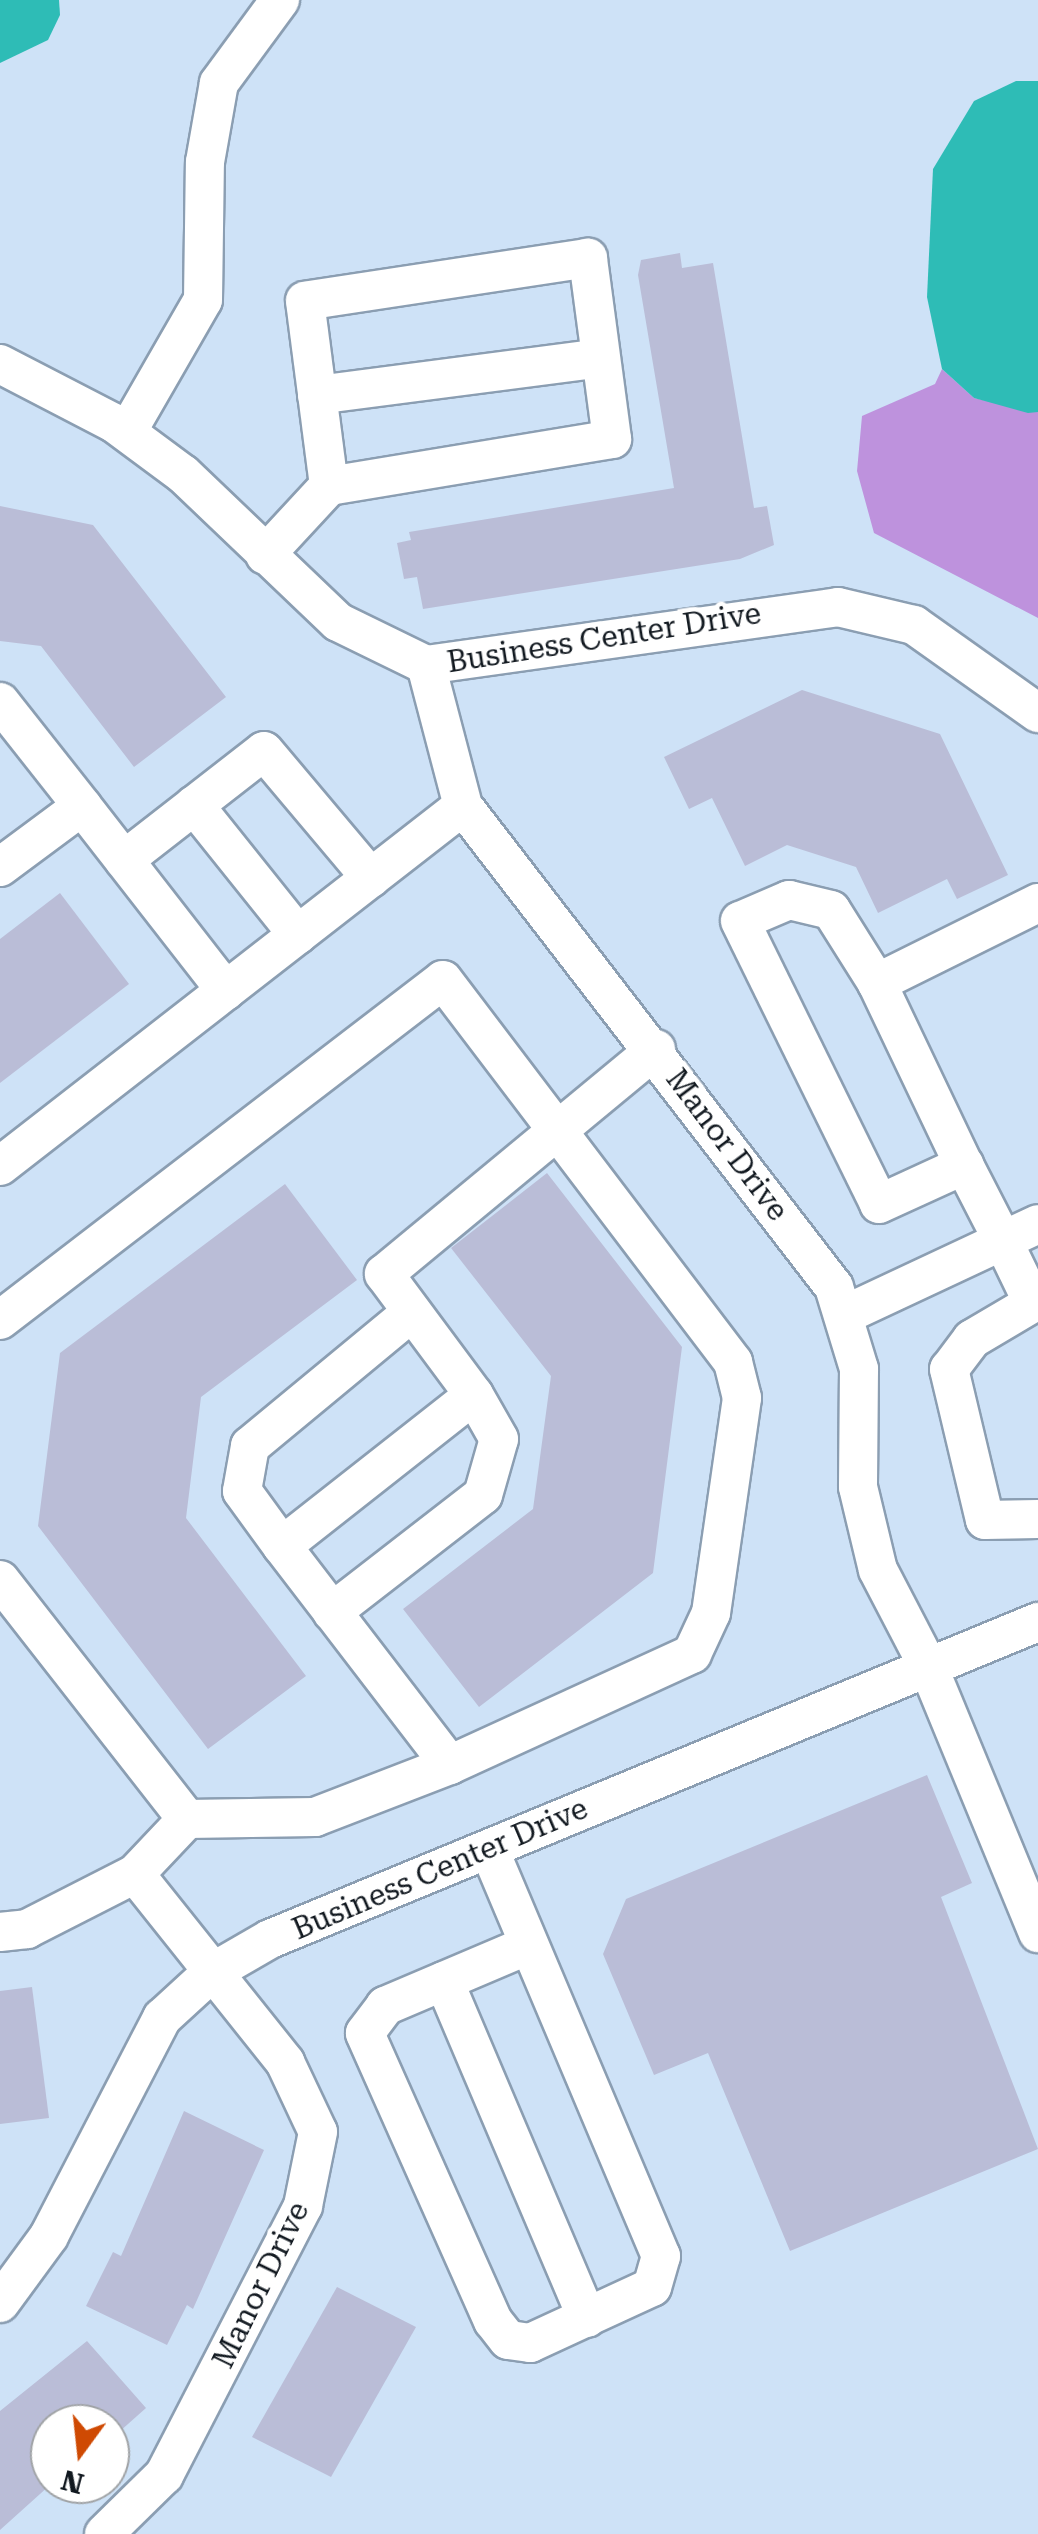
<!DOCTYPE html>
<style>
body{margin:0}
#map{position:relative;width:1038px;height:2534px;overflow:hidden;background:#cee2f7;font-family:"Roboto Serif",serif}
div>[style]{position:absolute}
.forest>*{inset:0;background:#be92dd}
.water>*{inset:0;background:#2ebcb6}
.building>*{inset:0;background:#babdd7}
.roads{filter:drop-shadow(2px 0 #8b9eb2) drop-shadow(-2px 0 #8b9eb2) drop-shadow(0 2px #8b9eb2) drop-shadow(0 -2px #8b9eb2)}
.minor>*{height:38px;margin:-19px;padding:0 19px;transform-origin:19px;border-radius:19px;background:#fff}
span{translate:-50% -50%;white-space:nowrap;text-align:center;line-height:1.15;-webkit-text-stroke:9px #fff;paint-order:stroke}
.street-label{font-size:30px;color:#121920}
.north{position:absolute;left:30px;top:2404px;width:100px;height:100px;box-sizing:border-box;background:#fff;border:2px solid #a0a3a6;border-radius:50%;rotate:195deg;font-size:28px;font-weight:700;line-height:40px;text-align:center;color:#121920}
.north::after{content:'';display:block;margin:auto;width:35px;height:45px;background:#cf4a03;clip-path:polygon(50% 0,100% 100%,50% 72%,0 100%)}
</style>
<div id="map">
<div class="forest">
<div style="clip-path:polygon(942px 369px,974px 398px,1038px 412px,1038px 618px,874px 533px,857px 471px,862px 416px,935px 384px)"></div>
</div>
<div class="water">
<div style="clip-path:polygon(0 0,59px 0,60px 15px,48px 40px,0 63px)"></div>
<div style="clip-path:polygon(1016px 81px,1038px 81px,1038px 412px,1028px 413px,974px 398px,942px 369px,927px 297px,933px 169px,974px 101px)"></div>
</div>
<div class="building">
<div style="clip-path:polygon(680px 253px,682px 268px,713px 263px,754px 508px,767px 506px,774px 545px,740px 559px,423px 609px,417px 577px,404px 579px,397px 543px,411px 540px,409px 532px,674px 488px,638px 275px,641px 260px)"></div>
<div style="clip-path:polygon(0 506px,93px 525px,226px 697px,134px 767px,41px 646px,0 641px)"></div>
<div style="clip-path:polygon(802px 690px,940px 734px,1008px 875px,957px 899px,947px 879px,878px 913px,856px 867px,787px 845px,745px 866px,712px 798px,689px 809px,664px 757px)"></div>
<div style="clip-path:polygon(60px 893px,129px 984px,0 1083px,0 939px)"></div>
<div style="clip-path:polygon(547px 1173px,682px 1347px,653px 1573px,479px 1707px,403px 1609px,533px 1509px,551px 1376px,451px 1248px)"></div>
<div style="clip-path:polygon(285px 1184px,357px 1280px,201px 1397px,186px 1518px,306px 1676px,208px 1749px,38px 1526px,60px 1353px)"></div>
<div style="clip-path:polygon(927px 1775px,972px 1883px,941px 1897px,1038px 2149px,790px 2251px,708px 2053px,654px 2075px,603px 1954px,626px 1899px)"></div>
<div style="clip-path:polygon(32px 1987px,49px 2118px,0 2124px,0 1991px)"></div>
<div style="clip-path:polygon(184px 2111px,264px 2150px,193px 2309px,187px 2305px,167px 2345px,86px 2306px,113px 2252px,121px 2256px)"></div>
<div style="clip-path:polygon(337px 2287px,416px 2327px,331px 2477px,252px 2437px)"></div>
<div style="clip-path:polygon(87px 2341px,146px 2408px,110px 2440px,110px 2424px,50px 2424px,50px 2485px,0 2530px,0 2411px)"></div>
</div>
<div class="roads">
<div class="minor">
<div style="left:0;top:364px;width:128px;rotate:27.4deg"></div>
<div style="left:114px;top:423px;width:86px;rotate:36.5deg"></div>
<div style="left:183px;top:474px;width:214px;rotate:43.7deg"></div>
<div style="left:338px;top:622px;width:98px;rotate:26deg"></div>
<div style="left:426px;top:665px;width:416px;rotate:-8deg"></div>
<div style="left:838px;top:607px;width:78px;rotate:13.3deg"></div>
<div style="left:914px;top:625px;width:152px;rotate:35.4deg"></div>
<div style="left:317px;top:395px;width:286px;rotate:-7.4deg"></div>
<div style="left:127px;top:432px;width:152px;rotate:-60.1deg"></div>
<div style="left:203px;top:300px;width:138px;rotate:-89.2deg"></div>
<div style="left:205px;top:162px;width:80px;rotate:-80deg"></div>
<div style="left:219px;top:83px;width:103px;rotate:-53.7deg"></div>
<div style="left:265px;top:555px;width:94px;rotate:-47.2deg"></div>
<div style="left:329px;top:486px;width:287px;rotate:-9.4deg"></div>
<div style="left:612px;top:439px;width:183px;rotate:-97.6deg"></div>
<div style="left:588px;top:258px;width:286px;rotate:171.4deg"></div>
<div style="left:305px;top:301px;width:187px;rotate:82.6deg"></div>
<div style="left:426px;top:665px;width:146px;rotate:75.3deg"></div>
<div style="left:463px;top:806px;width:607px;rotate:52.36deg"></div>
<div style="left:834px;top:1287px;width:86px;rotate:73deg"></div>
<div style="left:859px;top:1369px;width:118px;rotate:90.5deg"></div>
<div style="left:858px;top:1487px;width:85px;rotate:76.5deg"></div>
<div style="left:878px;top:1570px;width:108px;rotate:62.5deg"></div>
<div style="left:928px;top:1666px;width:289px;rotate:67.6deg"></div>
<div style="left:0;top:702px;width:132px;rotate:51.7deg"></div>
<div style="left:194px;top:805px;width:166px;rotate:51.3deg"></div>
<div style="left:124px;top:860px;width:177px;rotate:-37.9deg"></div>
<div style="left:264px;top:751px;width:166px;rotate:49.9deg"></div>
<div style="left:0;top:867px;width:102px;rotate:-36.6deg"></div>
<div style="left:82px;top:806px;width:234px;rotate:52.1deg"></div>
<div style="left:1038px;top:903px;width:180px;rotate:153.6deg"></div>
<div style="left:877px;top:983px;width:86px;rotate:-122.2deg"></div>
<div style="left:831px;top:910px;width:43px;rotate:-166.6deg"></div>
<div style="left:789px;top:900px;width:53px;rotate:156.8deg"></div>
<div style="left:740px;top:921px;width:315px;rotate:63.8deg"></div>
<div style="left:879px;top:1204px;width:94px;rotate:-24.6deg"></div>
<div style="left:964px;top:1165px;width:85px;rotate:62.8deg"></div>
<div style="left:1003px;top:1241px;width:69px;rotate:64.2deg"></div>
<div style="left:1033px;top:1303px;width:71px;rotate:149.5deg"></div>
<div style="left:972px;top:1339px;width:38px;rotate:127deg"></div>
<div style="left:949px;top:1369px;width:155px;rotate:76.6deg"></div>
<div style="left:985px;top:1520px;width:53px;rotate:-1.1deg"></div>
<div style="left:877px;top:983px;width:202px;rotate:64.5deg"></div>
<div style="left:0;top:1166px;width:586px;rotate:-37.87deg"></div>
<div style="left:844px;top:1315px;width:214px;rotate:-25.1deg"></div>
<div style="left:0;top:1320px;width:558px;rotate:-37.51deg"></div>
<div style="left:443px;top:980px;width:480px;rotate:52.8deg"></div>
<div style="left:733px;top:1362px;width:37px;rotate:76deg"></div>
<div style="left:742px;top:1398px;width:217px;rotate:98.2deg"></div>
<div style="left:711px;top:1613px;width:45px;rotate:114.9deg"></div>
<div style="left:692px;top:1654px;width:266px;rotate:155.4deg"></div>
<div style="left:282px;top:1546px;width:68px;rotate:-126deg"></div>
<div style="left:242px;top:1491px;width:46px;rotate:-79.9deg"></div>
<div style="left:250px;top:1446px;width:210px;rotate:-39.6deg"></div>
<div style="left:0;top:1580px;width:303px;rotate:52deg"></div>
<div style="left:187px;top:1819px;width:76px;rotate:133.4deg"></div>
<div style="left:135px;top:1874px;width:241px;rotate:51.4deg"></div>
<div style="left:285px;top:2062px;width:77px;rotate:64.8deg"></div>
<div style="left:318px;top:2132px;width:76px;rotate:101.5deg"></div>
<div style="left:303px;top:2206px;width:303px;rotate:117.3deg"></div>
<div style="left:164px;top:2475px;width:84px;rotate:135.5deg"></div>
<div style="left:332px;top:1612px;width:191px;rotate:-37.8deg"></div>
<div style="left:483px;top:1495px;width:58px;rotate:-74.1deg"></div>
<div style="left:499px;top:1439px;width:51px;rotate:-119.6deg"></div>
<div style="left:187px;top:1819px;width:128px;rotate:-0.9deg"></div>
<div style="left:315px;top:1817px;width:145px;rotate:-21.1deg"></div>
<div style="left:450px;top:1765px;width:276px;rotate:-127.5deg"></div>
<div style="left:282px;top:1546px;width:244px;rotate:-38.2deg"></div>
<div style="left:474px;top:1395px;width:151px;rotate:-126.6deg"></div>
<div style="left:384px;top:1274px;width:353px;rotate:-39.6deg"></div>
<div style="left:489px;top:1849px;width:442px;rotate:67.1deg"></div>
<div style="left:661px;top:2256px;width:32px;rotate:106deg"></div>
<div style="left:652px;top:2287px;width:134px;rotate:155.3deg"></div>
<div style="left:530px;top:2343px;width:22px;rotate:-172deg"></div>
<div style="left:508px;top:2340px;width:24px;rotate:-128deg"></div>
<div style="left:493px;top:2321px;width:315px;rotate:-114deg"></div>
<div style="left:365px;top:2033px;width:34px;rotate:-53deg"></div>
<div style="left:385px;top:2006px;width:156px;rotate:-23deg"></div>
<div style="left:0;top:1932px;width:27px;rotate:-6deg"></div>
<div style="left:27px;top:1929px;width:121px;rotate:-27deg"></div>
<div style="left:444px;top:1981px;width:366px;rotate:67deg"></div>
<div style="left:0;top:2303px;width:83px;rotate:-53.8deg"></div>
<div style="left:49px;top:2236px;width:246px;rotate:-62.6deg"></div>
<div style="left:162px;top:2018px;width:67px;rotate:-42.6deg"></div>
<div style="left:211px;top:1973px;width:68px;rotate:-30deg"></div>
<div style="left:270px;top:1939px;width:831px;rotate:-22.43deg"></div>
</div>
</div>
<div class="street-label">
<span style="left:604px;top:638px;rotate:-9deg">Business Center Drive</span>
<span style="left:727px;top:1145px;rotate:53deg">Manor Drive</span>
<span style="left:440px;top:1869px;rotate:-23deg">Business Center Drive</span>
<span style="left:261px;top:2285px;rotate:-64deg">Manor Drive</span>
</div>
<div class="north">N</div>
</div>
